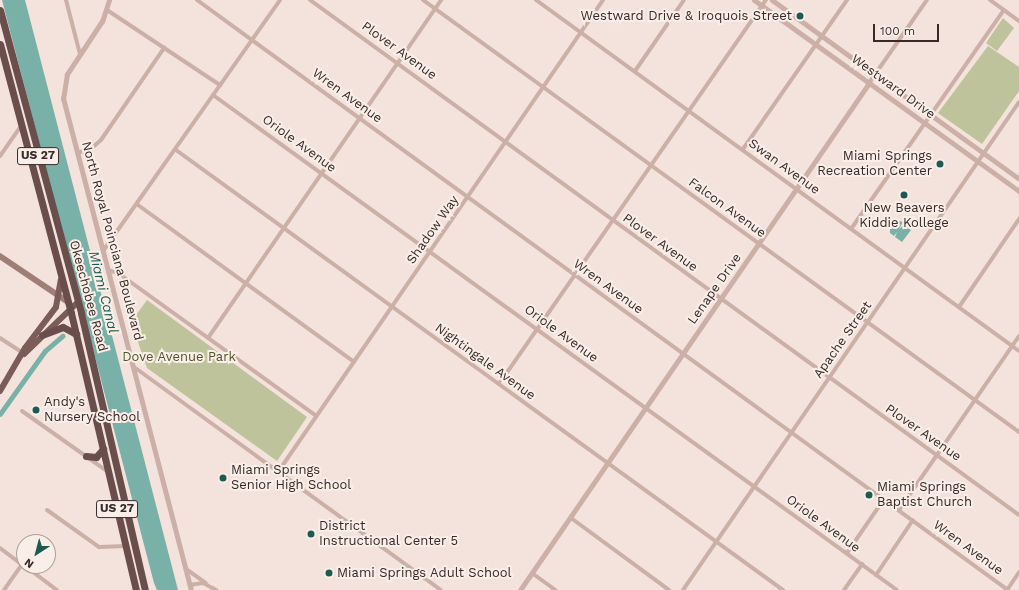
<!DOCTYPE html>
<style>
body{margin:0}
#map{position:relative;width:1019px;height:590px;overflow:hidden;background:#f3e3dc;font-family:"Work Sans",sans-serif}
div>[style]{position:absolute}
.green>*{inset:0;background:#bec39b}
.water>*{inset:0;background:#79b1a8}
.canal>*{height:4.5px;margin:-2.25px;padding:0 2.25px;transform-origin:2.25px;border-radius:2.25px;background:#79b1a8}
.minor>*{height:4px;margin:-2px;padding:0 2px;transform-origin:2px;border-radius:2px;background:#ccb0a7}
.tertiary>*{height:5px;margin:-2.5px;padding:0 2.5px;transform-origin:2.5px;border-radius:2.5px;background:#ccb0a7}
.secondary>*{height:5.5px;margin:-2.75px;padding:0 2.75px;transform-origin:2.75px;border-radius:2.75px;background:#a07e78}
.primary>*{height:6px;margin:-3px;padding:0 3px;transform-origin:3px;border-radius:3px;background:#7b5c58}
.trunk>*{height:7px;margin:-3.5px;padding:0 3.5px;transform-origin:3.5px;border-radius:3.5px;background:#6a4e4c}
.dots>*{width:11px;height:11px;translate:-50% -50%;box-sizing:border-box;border:2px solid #faeee8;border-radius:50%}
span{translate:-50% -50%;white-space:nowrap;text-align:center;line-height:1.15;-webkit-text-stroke:4px #faeee8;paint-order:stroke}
.shield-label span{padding:1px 3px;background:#faeee8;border:1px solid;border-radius:3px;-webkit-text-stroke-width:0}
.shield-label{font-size:12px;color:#382a28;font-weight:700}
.poi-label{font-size:13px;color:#382a28}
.right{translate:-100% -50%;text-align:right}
.left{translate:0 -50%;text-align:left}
.street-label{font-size:13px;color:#382a28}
.park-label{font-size:13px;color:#50572a}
.water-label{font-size:14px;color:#1b5b52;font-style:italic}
.north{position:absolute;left:16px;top:534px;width:40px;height:40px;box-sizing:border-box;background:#faeee8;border:1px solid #aca09b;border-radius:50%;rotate:216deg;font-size:11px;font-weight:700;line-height:16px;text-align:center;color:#382a28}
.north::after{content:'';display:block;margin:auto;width:14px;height:18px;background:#1b5b52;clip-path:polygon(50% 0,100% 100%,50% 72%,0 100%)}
.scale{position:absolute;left:873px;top:24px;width:66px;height:18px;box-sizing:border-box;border:2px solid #382a28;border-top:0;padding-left:5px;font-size:12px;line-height:14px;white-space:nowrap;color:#382a28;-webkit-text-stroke:3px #faeee8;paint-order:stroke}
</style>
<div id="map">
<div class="green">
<div style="clip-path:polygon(1003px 18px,1014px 28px,997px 51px,986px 43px)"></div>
<div style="clip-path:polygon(988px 46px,1019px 67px,1019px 91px,982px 144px,938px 113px)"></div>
<div style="clip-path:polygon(147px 300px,307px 417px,277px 461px,147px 368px,131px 322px)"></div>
</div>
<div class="water">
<div style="clip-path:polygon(2px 0,25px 0,178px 590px,157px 590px,154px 583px)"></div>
<div style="clip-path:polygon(895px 220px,903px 222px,899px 229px,904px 225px,911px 230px,902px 242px,895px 237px,897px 232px,894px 236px,890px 233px,890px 225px)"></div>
</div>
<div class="canal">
<div style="left:0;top:414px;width:77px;rotate:-54.5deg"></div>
<div style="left:45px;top:351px;width:23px;rotate:-41deg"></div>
</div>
<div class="minor">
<div style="left:66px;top:0;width:56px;rotate:75.5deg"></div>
<div style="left:197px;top:0;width:1003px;rotate:36.04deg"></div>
<div style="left:310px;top:0;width:876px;rotate:35.99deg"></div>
<div style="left:423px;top:0;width:736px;rotate:35.94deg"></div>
<div style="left:536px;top:0;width:597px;rotate:36.01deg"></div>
<div style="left:990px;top:0;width:36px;rotate:36deg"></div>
<div style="left:107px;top:10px;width:136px;rotate:33.6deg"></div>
<div style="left:635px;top:71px;width:86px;rotate:-55.4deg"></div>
<div style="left:869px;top:83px;width:101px;rotate:-55.1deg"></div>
<div style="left:213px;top:95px;width:844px;rotate:35.89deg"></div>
<div style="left:743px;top:149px;width:182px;rotate:-55.1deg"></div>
<div style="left:176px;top:150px;width:750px;rotate:35.94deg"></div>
<div style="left:77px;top:153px;width:16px;rotate:-18deg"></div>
<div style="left:92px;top:148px;width:12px;rotate:-42deg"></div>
<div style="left:101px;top:140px;width:112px;rotate:-55.6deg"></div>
<div style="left:0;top:156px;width:37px;rotate:-55deg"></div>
<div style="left:138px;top:205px;width:267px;rotate:36deg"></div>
<div style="left:851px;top:229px;width:267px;rotate:-55.1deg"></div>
<div style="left:103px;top:251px;width:307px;rotate:-54.8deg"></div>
<div style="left:108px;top:270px;width:10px;rotate:17deg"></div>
<div style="left:118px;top:273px;width:244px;rotate:35.8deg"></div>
<div style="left:959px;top:307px;width:107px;rotate:-55.7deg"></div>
<div style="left:0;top:338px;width:27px;rotate:33deg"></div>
<div style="left:208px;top:338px;width:411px;rotate:-55.4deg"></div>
<div style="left:134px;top:367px;width:379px;rotate:36deg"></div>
<div style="left:499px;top:384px;width:468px;rotate:-55.2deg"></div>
<div style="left:22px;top:411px;width:105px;rotate:35.3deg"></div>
<div style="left:278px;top:472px;width:573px;rotate:-55.45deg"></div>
<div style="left:47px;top:510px;width:64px;rotate:35.4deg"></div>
<div style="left:99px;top:547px;width:27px;rotate:-2deg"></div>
<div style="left:899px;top:510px;width:211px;rotate:-55.4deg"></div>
<div style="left:571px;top:518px;width:122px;rotate:36.3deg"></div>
<div style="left:0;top:548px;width:30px;rotate:37deg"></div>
<div style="left:847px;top:553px;width:65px;rotate:-55.6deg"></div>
<div style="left:25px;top:566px;width:40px;rotate:37deg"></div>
<div style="left:186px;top:569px;width:24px;rotate:35deg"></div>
<div style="left:532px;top:573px;width:29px;rotate:36deg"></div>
<div style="left:876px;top:575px;width:66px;rotate:-56.1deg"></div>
<div style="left:190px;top:585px;width:13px;rotate:-9deg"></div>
<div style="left:203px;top:583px;width:15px;rotate:28deg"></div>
<div style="left:4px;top:590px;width:32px;rotate:-55deg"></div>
<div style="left:683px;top:590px;width:592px;rotate:-55.45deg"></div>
<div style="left:844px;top:590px;width:32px;rotate:-55deg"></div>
<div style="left:1007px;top:590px;width:22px;rotate:-56deg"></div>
</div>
<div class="tertiary">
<div style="left:109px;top:0;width:22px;rotate:108deg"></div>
<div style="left:102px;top:21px;width:64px;rotate:123.4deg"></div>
<div style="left:67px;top:74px;width:24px;rotate:99deg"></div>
<div style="left:63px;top:98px;width:508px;rotate:75.42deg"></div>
<div style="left:754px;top:0;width:327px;rotate:35.8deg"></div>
<div style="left:772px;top:0;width:305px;rotate:35.9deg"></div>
<div style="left:520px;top:590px;width:616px;rotate:-55.46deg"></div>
</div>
<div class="secondary">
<div style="left:0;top:256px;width:81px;rotate:33.9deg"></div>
</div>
<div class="primary">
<div style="left:24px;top:354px;width:74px;rotate:-43.9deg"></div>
<div style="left:0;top:391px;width:50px;rotate:-59.8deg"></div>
<div style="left:25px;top:348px;width:51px;rotate:-52.9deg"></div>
<div style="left:56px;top:307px;width:28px;rotate:-80deg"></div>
</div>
<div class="trunk">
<div style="left:0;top:10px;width:314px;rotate:75deg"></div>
<div style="left:81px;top:313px;width:284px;rotate:77deg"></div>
<div style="left:0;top:44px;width:278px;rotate:75.2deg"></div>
<div style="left:71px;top:313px;width:285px;rotate:76.8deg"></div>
<div style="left:42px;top:335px;width:22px;rotate:-21deg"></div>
<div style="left:63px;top:327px;width:15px;rotate:28deg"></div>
<div style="left:86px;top:456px;width:10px;rotate:6deg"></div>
<div style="left:96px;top:457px;width:11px;rotate:-49deg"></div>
</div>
<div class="dots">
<div style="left:800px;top:16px;background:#1b5b52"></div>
<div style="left:940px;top:164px;background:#1b5b52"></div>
<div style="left:904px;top:195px;background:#1b5b52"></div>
<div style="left:36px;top:410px;background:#1b5b52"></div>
<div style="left:223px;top:478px;background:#1b5b52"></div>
<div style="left:869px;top:495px;background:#1b5b52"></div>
<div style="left:311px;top:534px;background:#1b5b52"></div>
<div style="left:329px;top:573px;background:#1b5b52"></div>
</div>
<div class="shield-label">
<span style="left:38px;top:156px">US 27</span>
<span style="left:117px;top:509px">US 27</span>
</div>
<div class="poi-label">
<span class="right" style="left:792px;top:16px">Westward Drive &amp; Iroquois Street</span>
<span class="right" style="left:932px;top:164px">Miami Springs<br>Recreation Center</span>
<span style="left:904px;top:216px">New Beavers<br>Kiddie Kollege</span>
<span class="left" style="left:44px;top:410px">Andy's<br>Nursery School</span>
<span class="left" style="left:231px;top:478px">Miami Springs<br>Senior High School</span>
<span class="left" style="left:877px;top:495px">Miami Springs<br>Baptist Church</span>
<span class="left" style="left:319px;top:534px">District<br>Instructional Center 5</span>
<span class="left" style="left:337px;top:573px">Miami Springs Adult School</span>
</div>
<div class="street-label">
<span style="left:399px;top:51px;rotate:36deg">Plover Avenue</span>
<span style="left:893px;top:87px;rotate:36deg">Westward Drive</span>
<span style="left:347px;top:96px;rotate:36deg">Wren Avenue</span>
<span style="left:299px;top:144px;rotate:36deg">Oriole Avenue</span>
<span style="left:784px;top:167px;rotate:36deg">Swan Avenue</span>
<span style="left:727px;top:208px;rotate:36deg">Falcon Avenue</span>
<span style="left:433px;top:230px;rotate:-55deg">Shadow Way</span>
<span style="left:112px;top:241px;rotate:75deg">North Royal Poinciana Boulevard</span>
<span style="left:660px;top:243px;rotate:36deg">Plover Avenue</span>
<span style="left:608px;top:287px;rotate:36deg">Wren Avenue</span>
<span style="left:715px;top:289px;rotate:-55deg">Lenape Drive</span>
<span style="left:88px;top:296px;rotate:75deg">Okeechobee Road</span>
<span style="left:561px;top:334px;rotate:36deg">Oriole Avenue</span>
<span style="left:843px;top:340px;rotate:-55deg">Apache Street</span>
<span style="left:485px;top:362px;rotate:36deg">Nightingale Avenue</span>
<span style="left:923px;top:433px;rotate:35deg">Plover Avenue</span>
<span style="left:823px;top:524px;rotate:36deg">Oriole Avenue</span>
<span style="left:968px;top:548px;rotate:36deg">Wren Avenue</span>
</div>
<div class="park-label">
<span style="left:179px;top:357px">Dove Avenue Park</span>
</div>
<div class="water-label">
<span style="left:104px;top:292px;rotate:76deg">Miami Canal</span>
</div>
<div class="north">N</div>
<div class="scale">100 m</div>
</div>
